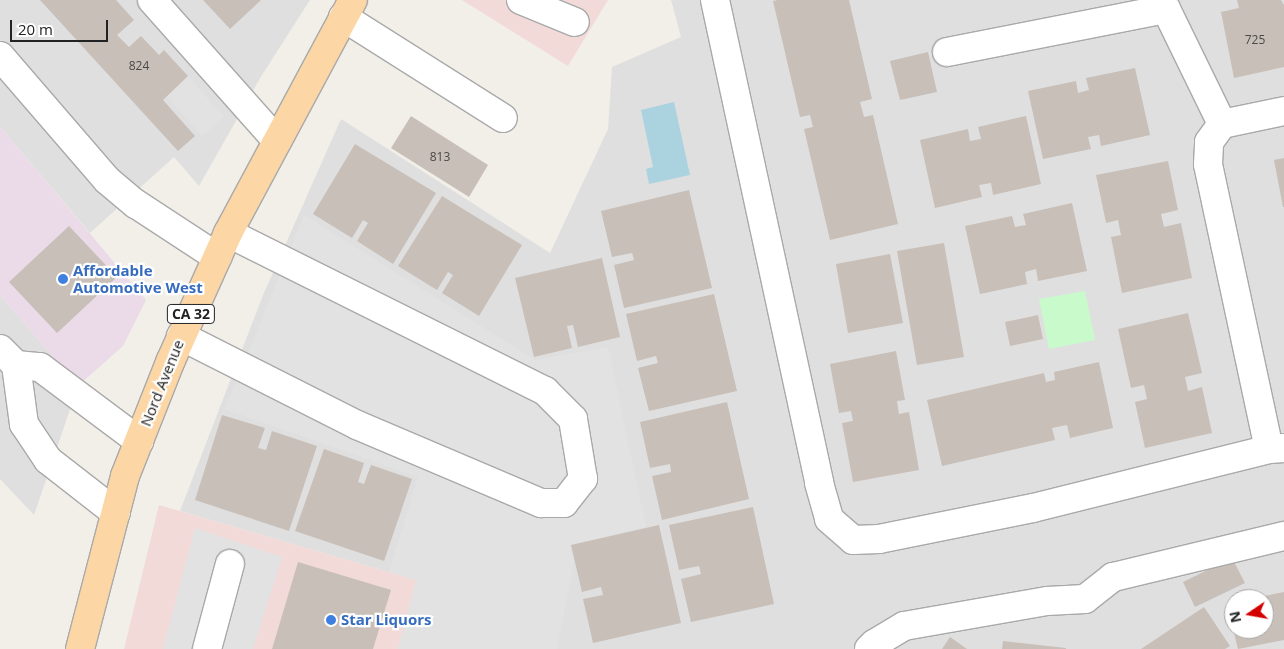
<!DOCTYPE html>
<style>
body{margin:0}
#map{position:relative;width:1284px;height:649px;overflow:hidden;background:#f2efe9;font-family:"Open Sans",sans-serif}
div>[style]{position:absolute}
.residential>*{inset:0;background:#e0dfdf}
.commercial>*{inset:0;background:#f2dad9}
.industrial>*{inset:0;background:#ebdbe8}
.park>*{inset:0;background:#c8facc}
.parking>*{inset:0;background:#e2e2e2}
.water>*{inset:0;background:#aad3df}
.building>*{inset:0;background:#c7bfb8}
.roads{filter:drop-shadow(1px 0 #a9a9a9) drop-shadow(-1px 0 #a9a9a9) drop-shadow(0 1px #a9a9a9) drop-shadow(0 -1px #a9a9a9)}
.minor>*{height:28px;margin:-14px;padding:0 14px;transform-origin:14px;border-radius:14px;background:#fff}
.major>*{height:28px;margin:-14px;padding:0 14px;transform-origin:14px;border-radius:14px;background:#fcd6a4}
.dots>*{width:14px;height:14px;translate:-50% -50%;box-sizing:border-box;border:2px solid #fff;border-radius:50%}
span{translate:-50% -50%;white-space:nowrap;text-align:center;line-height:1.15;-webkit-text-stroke:4.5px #fff;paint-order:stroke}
.number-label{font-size:12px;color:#4b4948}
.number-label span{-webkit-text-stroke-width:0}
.shield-label span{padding:1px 4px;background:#fff;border:1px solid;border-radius:4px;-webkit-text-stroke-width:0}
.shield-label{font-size:14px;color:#222;font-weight:700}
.shop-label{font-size:15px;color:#366cbe;font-weight:700}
.left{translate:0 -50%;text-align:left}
.street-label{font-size:15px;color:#222}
.north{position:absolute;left:1224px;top:589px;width:50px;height:50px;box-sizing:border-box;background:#fff;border:1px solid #a7a7a7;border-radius:50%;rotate:258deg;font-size:14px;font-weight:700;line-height:20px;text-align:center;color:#222}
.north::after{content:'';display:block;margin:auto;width:18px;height:22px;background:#d40000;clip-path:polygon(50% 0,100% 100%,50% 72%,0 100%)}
.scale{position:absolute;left:10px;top:20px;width:98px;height:22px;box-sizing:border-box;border:2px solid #222;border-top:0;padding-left:6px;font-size:15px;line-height:18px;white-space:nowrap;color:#222;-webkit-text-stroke:4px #fff;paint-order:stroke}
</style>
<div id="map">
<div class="residential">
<div style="clip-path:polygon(0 0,310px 0,262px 75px,199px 186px,174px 157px,90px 233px,0 127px)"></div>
<div style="clip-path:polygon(evenodd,671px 0,1284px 0,1284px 649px,398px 649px,416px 580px,180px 511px,263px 295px,341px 119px,550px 253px,608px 129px,612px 67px,681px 37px,671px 0,1234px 599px,1264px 599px,1264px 629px,1234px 629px,1234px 599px)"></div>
<div style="clip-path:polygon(0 295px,78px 386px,34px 515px,0 479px)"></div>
</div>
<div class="commercial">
<div style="clip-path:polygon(462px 0,608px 0,568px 66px)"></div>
<div style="clip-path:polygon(159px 505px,416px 580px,398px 649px,124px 649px)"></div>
</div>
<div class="industrial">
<div style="clip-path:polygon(0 127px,146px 300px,123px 346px,78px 386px,0 295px)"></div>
</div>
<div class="park">
<div style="clip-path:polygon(1085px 291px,1095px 340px,1049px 349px,1039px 299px)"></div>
</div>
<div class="parking">
<div style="clip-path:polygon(188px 76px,224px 117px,202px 136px,167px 96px)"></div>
<div style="clip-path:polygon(304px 215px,535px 360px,608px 347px,646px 527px,570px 545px,574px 561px,557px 649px,398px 649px,416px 580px,389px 572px,418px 477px,225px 409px)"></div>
<div style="clip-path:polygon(195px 528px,282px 557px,253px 649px,163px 649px)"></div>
</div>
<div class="water">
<div style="clip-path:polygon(674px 102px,690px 175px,649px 184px,646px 169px,653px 167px,641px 110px)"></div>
</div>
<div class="building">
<div style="clip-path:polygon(40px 0,116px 0,134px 20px,117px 35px,129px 47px,141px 36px,159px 55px,164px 50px,188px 76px,163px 100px,195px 136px,178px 151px)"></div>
<div style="clip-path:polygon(203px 0,261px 0,230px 29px)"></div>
<div style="clip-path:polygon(778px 0,849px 0,872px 99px,860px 102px,864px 117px,873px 115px,898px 224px,830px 240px,804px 129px,813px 127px,810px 115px,800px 117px,773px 1px)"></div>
<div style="clip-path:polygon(1237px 0,1281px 0,1284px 5px,1284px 67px,1234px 78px,1221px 12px,1239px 8px)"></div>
<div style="clip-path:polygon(928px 52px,937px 92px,900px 100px,890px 61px)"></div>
<div style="clip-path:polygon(1135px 68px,1150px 135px,1101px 146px,1099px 135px,1088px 137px,1091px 149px,1043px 159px,1028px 91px,1076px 81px,1078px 93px,1089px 90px,1086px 78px)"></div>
<div style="clip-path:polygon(411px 116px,488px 165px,469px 197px,391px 148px)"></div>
<div style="clip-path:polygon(1026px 116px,1041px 184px,993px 195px,991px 183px,979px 185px,982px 197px,935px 208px,920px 140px,968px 129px,970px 141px,981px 139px,978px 127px)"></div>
<div style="clip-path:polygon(355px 144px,436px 193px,393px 264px,357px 241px,368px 223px,363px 220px,352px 238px,313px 214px)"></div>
<div style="clip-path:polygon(1284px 158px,1284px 207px,1283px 207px,1274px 160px)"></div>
<div style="clip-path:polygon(1168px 161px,1178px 210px,1161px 214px,1164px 227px,1181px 223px,1192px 278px,1122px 293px,1111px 237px,1121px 235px,1118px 220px,1106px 223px,1096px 175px)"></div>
<div style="clip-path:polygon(689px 190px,712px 288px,624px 308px,614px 265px,634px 260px,632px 253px,612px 257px,601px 211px)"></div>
<div style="clip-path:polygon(442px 196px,522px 245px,479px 316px,442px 293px,453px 275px,448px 272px,437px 290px,398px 266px)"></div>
<div style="clip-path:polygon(1072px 203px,1087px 271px,1038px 281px,1036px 269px,1025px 272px,1027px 284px,980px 294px,965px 226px,1012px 216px,1015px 227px,1026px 225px,1023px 214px)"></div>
<div style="clip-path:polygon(69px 226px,117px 277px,57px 333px,9px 282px)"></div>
<div style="clip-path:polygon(944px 243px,964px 357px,917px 365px,897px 251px)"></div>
<div style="clip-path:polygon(890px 254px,903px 323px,848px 333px,836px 264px)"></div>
<div style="clip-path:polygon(602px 258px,620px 337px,578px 347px,573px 325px,567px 326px,572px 348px,534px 357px,515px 278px)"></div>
<div style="clip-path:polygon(714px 294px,737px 391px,649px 411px,638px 368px,658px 363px,656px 356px,637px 361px,626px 314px)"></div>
<div style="clip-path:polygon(1188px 313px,1202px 373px,1185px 377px,1188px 391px,1202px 387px,1212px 433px,1145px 448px,1135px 402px,1147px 399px,1144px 385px,1131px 388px,1118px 329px)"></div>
<div style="clip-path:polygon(1038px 315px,1043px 339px,1010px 346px,1005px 322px)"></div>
<div style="clip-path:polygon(896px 351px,905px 400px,897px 401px,899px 414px,909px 412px,919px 470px,853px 482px,842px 423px,853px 421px,851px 411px,839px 413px,830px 364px)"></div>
<div style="clip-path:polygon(1099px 362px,1113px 428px,1070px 438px,1067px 425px,1052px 428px,1055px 440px,942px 466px,927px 400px,1044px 373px,1046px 382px,1055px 380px,1054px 372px)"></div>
<div style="clip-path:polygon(727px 402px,749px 499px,662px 520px,652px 476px,671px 472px,670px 464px,650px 468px,640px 422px)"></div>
<div style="clip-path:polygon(222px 415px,265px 428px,258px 448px,266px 450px,272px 431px,317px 446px,289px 531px,195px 500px)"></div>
<div style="clip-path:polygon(324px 449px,364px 463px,358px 482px,364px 484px,371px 465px,412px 479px,384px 561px,295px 531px)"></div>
<div style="clip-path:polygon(753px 507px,774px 604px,691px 622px,681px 579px,701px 574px,699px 566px,679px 570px,669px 525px)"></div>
<div style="clip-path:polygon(659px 525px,681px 623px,593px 643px,583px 599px,603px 595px,601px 587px,582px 592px,571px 545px)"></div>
<div style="clip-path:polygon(1232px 558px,1245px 583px,1195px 607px,1183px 582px)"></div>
<div style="clip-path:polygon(298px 562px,391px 590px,373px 649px,272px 649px)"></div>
<div style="clip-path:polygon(1284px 592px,1284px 640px,1238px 649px,1233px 629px,1264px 629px,1264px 599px,1254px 598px)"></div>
<div style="clip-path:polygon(1234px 602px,1234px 628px,1233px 628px,1228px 604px)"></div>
<div style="clip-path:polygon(1204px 607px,1230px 646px,1225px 649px,1141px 649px)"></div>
<div style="clip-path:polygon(950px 637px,967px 649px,942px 649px)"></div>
<div style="clip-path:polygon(1003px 641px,1066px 648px,1066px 649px,1002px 649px)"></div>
</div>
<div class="roads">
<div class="minor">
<div style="left:152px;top:0;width:188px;rotate:48.4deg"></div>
<div style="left:521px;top:0;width:58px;rotate:22.2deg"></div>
<div style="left:715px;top:0;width:494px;rotate:77.8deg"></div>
<div style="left:819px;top:483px;width:37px;rotate:74deg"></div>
<div style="left:829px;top:519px;width:32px;rotate:41deg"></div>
<div style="left:853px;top:540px;width:26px;rotate:-2deg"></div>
<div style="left:879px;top:539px;width:157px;rotate:-11.4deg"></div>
<div style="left:1033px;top:508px;width:243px;rotate:-14deg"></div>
<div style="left:1269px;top:449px;width:15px;rotate:-4deg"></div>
<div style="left:343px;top:17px;width:189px;rotate:32.3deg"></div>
<div style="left:947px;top:52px;width:223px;rotate:-11.1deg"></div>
<div style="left:1166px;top:9px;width:128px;rotate:64deg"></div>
<div style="left:0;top:56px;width:164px;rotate:49.2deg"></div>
<div style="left:107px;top:180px;width:38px;rotate:40deg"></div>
<div style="left:136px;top:204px;width:97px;rotate:33.2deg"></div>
<div style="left:181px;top:336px;width:197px;rotate:26.8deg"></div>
<div style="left:357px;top:425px;width:200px;rotate:23deg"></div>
<div style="left:541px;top:503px;width:23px"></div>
<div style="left:564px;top:503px;width:31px;rotate:-52deg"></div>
<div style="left:583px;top:479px;width:61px;rotate:-99.5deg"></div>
<div style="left:573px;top:419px;width:40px;rotate:-135deg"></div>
<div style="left:545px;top:391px;width:354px;rotate:-153.5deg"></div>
<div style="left:0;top:349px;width:23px;rotate:45deg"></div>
<div style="left:16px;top:365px;width:60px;rotate:82.3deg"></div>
<div style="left:24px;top:424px;width:43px;rotate:56.3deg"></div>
<div style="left:48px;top:460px;width:86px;rotate:37.9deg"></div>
<div style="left:16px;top:365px;width:24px;rotate:5deg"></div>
<div style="left:40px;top:367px;width:124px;rotate:36.8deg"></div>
<div style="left:1269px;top:449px;width:291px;rotate:-102.1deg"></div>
<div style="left:1208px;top:164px;width:22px;rotate:-87deg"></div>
<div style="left:1209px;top:142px;width:22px;rotate:-54deg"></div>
<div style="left:1222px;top:124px;width:63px;rotate:-11.8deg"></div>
<div style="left:207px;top:649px;width:88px;rotate:-74.9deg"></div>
<div style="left:869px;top:649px;width:7px;rotate:-45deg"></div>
<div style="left:874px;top:644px;width:35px;rotate:-31deg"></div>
<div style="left:904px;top:626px;width:145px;rotate:-9.9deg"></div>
<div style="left:1047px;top:601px;width:38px;rotate:-3deg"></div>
<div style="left:1085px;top:599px;width:36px;rotate:-38deg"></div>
<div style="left:1113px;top:577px;width:176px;rotate:-13.5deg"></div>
</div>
<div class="major">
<div style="left:80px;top:649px;width:179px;rotate:-75.4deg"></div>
<div style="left:125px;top:476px;width:125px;rotate:-68.4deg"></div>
<div style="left:171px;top:360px;width:139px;rotate:-65.8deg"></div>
<div style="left:228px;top:233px;width:264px;rotate:-61.8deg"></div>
</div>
</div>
<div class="dots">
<div style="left:63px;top:279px;background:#3f7fe0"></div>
<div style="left:331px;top:620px;background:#3f7fe0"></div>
</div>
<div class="number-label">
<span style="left:1255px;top:40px">725</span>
<span style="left:139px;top:66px">824</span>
<span style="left:440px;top:157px">813</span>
</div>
<div class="shield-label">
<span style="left:191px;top:314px">CA 32</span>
</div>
<div class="shop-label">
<span class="left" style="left:73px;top:279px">Affordable<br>Automotive West</span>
<span class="left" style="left:341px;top:620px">Star Liquors</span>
</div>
<div class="street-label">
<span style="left:162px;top:383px;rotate:-68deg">Nord Avenue</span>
</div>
<div class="north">N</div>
<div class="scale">20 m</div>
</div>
